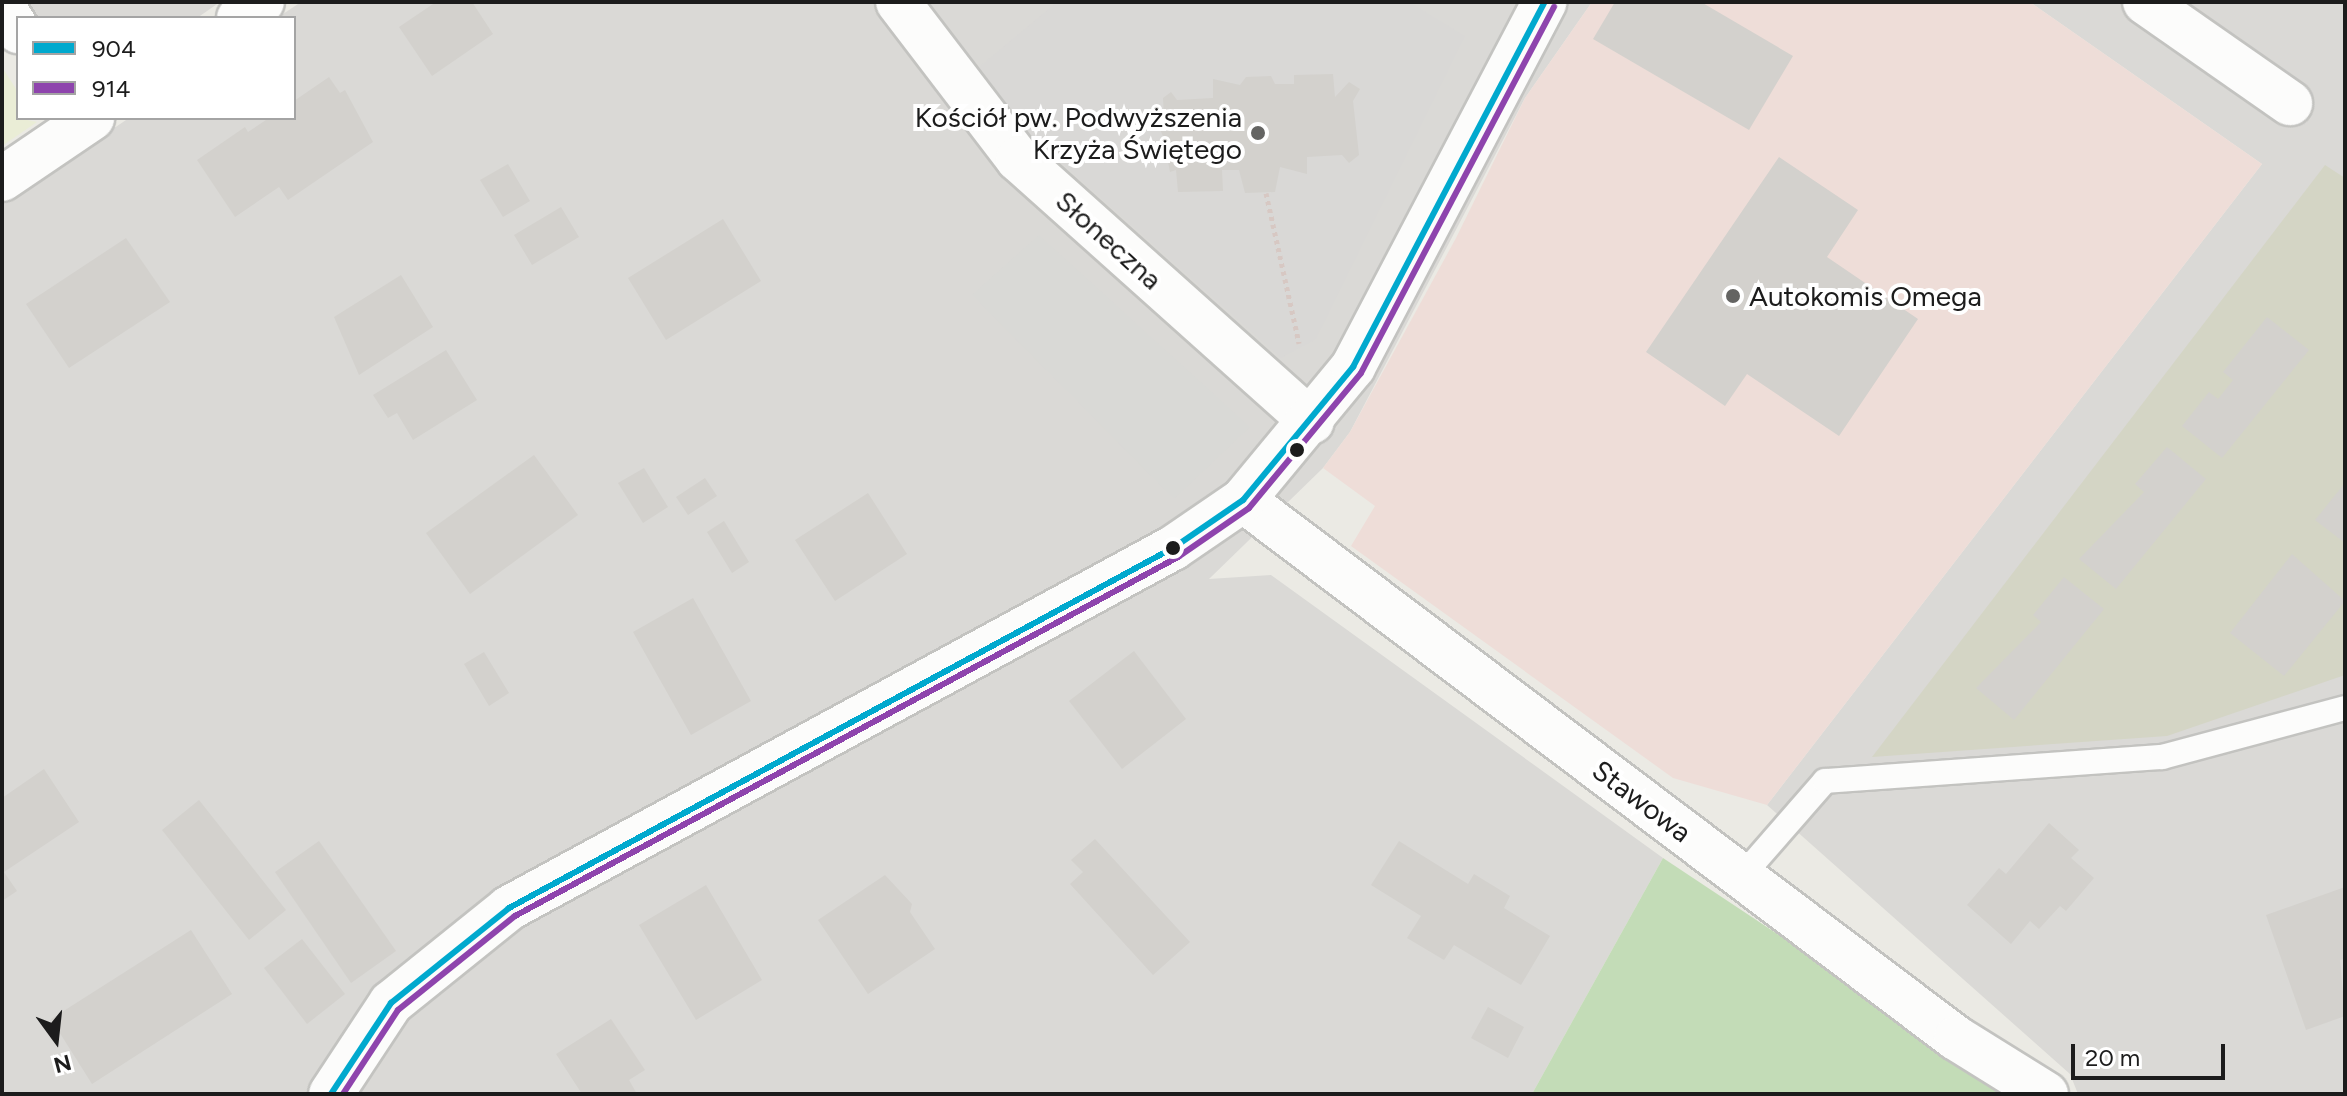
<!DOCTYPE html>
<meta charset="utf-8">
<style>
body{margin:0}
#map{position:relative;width:2347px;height:1096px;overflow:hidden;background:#ebeae4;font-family:Figtree,sans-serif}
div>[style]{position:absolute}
.residential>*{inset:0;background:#dad9d6}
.commercial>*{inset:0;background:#eeddd8}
.religious>*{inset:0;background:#d9d8d6}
.construction>*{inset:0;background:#d4d5c5}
.farmland>*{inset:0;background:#eaedd6}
.forest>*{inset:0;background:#c3dcb7}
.parking>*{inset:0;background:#d9d9d6}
.building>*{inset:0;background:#d3d1cd}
.path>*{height:5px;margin-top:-2.5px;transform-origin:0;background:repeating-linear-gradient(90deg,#d7c8c3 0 4px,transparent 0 8px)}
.roads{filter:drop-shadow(2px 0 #c3c3c0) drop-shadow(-2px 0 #c3c3c0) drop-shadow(0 2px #c3c3c0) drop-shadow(0 -2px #c3c3c0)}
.service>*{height:24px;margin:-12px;padding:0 12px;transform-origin:12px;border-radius:12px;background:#fcfcfb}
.minor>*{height:44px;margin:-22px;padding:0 22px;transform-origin:22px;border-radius:22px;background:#fcfcfb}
.bus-1>*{height:6px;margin:-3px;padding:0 3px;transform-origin:3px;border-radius:3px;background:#00a9ce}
.bus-2>*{height:6px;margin:-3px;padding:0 3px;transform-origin:3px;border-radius:3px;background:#8e44ad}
.dots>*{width:22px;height:22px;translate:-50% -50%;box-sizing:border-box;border:4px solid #fff;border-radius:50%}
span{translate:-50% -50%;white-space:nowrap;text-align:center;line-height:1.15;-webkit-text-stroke:8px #fff;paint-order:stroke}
.poi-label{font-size:28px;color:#1c1c1c}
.right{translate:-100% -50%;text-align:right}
.left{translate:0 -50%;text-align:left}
.street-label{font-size:28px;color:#1c1c1c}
.frame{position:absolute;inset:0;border:4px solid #1c1c1c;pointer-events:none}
.legend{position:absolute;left:16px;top:16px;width:280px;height:104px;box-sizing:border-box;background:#fff;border:2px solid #a4a4a4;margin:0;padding:10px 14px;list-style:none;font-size:24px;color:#1c1c1c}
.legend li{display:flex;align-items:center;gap:16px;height:40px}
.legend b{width:40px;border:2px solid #a4a4a4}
.north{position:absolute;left:16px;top:1000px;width:80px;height:80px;-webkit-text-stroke:6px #fff;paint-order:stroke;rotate:165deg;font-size:22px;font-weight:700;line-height:32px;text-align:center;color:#1c1c1c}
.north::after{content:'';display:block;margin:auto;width:28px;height:36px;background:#1c1c1c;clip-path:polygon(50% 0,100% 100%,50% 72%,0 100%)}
.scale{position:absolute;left:2071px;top:1044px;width:154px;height:36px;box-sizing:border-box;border:4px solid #1c1c1c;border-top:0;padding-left:10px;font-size:24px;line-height:28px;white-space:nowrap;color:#1c1c1c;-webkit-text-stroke:6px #fff;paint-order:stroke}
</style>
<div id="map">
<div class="residential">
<div style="clip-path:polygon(20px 2px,220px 2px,197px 18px,30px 18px)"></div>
<div style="clip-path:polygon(301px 2px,1592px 2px,1525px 98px,1350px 432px,1323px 468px,1209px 579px,1271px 575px,1663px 858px,1532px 1094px,2px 1094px,2px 204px,129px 118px,294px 118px,294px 18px,277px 18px)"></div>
<div style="clip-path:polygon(2030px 2px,2345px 2px,2345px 1094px,2078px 1094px,2070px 1074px,1767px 805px,2262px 164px)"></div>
</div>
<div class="commercial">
<div style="clip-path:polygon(1592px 2px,2030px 2px,2262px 164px,1767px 805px,1673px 778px,1351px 546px,1375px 506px,1323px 468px,1350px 432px,1456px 238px,1525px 98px)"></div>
</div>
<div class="religious">
<div style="clip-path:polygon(1057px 2px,1409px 2px,1465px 36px,1316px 339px,1281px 358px,1019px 125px,978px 68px)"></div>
</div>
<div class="construction">
<div style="clip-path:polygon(2325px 165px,2345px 178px,2345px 675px,2167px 736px,1872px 757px)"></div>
</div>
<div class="farmland">
<div style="clip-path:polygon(2px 67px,18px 92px,18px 118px,37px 122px,2px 146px)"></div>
</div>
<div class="forest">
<div style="clip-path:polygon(1663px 858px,2018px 1094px,1532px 1094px)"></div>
</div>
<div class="parking">
<div style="clip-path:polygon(1039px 235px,1250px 427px,1174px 499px,972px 295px)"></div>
</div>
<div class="building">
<div style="clip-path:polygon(436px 2px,472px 2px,493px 34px,432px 76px,399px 27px)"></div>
<div style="clip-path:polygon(1615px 2px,1701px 2px,1793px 56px,1749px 130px,1593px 39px)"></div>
<div style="clip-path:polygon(1333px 74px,1335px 97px,1349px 82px,1360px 89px,1353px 101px,1359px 155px,1349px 163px,1342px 155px,1307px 157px,1307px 174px,1280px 167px,1275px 192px,1245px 193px,1239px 170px,1222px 170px,1223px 191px,1178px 192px,1176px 170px,1170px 172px,1166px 151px,1159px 155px,1155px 145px,1164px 139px,1155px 116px,1164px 117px,1163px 98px,1171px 92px,1177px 100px,1213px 98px,1213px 79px,1240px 85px,1246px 77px,1271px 76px,1275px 84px,1294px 84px,1294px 75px)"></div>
<div style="clip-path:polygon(329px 77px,340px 93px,345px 90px,373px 142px,288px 200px,279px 187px,235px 217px,197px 160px,245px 127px,248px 132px,269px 118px,294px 118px,294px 101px)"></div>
<div style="clip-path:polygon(1779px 157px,1858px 210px,1827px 257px,1918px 319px,1839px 436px,1747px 374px,1725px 406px,1646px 352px)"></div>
<div style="clip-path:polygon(508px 164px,530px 201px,503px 217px,480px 180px)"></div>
<div style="clip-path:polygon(561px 207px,579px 237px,532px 265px,514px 235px)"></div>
<div style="clip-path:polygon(723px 219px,761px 281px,666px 340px,628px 278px)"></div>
<div style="clip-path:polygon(126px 238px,170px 302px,69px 368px,26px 304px)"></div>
<div style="clip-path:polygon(401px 275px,433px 327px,359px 375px,334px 317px)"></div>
<div style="clip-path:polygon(2267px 317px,2309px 350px,2222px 458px,2182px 426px,2209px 392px,2218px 399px,2233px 380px,2223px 372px)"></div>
<div style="clip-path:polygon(446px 350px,477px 400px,413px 440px,397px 413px,388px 418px,373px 395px)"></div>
<div style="clip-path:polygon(2167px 447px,2206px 479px,2116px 589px,2079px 559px,2144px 492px,2135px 484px)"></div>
<div style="clip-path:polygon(534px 455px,578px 515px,470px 594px,426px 533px)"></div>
<div style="clip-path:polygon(644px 468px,668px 507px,643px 523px,618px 483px)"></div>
<div style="clip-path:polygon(705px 478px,717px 496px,688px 515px,676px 497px)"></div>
<div style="clip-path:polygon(2345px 483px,2345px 543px,2315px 520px)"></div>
<div style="clip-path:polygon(868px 493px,907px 554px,835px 601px,795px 540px)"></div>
<div style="clip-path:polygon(724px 521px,749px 562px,732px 573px,707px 532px)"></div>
<div style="clip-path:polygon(2292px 554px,2345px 601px,2284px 676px,2230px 633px)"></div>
<div style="clip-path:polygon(2064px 577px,2104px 609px,2014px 720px,1976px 688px,2041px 622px,2033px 615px)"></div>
<div style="clip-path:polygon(693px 598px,751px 701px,691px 735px,633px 632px)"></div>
<div style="clip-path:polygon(1134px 651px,1186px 719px,1122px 769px,1069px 701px)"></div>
<div style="clip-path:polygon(484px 652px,509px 693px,489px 706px,464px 664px)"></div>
<div style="clip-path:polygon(44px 769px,79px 822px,4px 872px,17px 891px,2px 901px,2px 798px)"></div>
<div style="clip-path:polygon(199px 800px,286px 910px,249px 940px,162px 830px)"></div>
<div style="clip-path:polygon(2049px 823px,2079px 850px,2071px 858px,2094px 878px,2066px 911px,2060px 906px,2039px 929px,2030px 921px,2011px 944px,1967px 905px,1999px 868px,2006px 874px)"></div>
<div style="clip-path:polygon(1095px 839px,1190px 942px,1153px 975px,1070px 884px,1083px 872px,1071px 860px)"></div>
<div style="clip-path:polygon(319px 841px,396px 951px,351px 983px,275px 872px)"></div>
<div style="clip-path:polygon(1399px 841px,1468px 884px,1474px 874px,1510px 896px,1504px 908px,1550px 936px,1521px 985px,1454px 945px,1444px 960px,1407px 938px,1421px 916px,1371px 885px)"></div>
<div style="clip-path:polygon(885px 875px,912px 904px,910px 912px,935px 949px,868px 994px,818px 920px)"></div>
<div style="clip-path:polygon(706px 885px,762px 980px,696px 1020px,639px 925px)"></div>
<div style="clip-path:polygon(2345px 887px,2345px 959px,2340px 960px,2345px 1016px,2306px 1030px,2266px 915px)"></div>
<div style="clip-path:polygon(191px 930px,232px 994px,92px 1084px,51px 1019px)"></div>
<div style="clip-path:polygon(302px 939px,345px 994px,307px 1024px,264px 968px)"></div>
<div style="clip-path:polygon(1488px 1007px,1524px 1027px,1508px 1058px,1471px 1038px)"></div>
<div style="clip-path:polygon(611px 1019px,645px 1070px,629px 1080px,637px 1094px,582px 1094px,556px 1054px)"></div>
</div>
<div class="path">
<div style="left:1266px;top:193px;width:154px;rotate:77.6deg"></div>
</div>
<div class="roads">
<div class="service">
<div style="left:1742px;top:876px;width:126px;rotate:-48.9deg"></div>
<div style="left:1825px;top:781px;width:338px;rotate:-4.1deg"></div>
<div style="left:2162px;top:757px;width:189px;rotate:-15deg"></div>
</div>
<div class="minor">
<div style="left:898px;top:2px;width:198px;rotate:52.6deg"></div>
<div style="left:1018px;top:159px;width:394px;rotate:41.8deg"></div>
<div style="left:2145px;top:2px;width:177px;rotate:34.9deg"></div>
<div style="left:2px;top:5px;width:31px;rotate:58deg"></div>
<div style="left:239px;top:18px;width:28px;rotate:-35deg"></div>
<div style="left:2px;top:179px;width:109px;rotate:-34.1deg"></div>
<div style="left:1243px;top:500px;width:893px;rotate:37.04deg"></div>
<div style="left:1956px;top:1038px;width:106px;rotate:31.9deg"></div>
<div style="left:331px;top:1094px;width:109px;rotate:-56.6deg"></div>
<div style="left:391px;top:1003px;width:151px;rotate:-38.8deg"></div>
<div style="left:509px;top:908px;width:755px;rotate:-28.47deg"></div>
<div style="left:1173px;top:548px;width:85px;rotate:-34.4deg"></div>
<div style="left:1243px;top:500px;width:173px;rotate:-50.4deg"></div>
<div style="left:1353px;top:367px;width:412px;rotate:-62.3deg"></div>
</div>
</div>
<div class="bus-1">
<div style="left:331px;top:1094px;width:109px;rotate:-56.6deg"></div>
<div style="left:391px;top:1003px;width:151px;rotate:-38.8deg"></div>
<div style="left:509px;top:908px;width:755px;rotate:-28.47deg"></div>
<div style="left:1173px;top:548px;width:85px;rotate:-34.4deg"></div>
<div style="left:1243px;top:500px;width:173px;rotate:-50.4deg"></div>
<div style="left:1353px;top:367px;width:412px;rotate:-62.3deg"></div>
</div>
<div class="bus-2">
<div style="left:343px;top:1094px;width:100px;rotate:-56.8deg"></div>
<div style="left:398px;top:1010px;width:150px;rotate:-38.8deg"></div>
<div style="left:515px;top:916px;width:754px;rotate:-28.43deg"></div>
<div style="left:1178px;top:557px;width:86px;rotate:-34.6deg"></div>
<div style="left:1249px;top:508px;width:175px;rotate:-50.3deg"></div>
<div style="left:1361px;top:373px;width:414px;rotate:-62.2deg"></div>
</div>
<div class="dots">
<div style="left:1258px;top:133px;background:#646462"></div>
<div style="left:1733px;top:296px;background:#646462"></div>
<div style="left:1297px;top:450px;background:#1c1c1c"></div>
<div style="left:1173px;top:548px;background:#1c1c1c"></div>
</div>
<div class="poi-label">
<span class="right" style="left:1242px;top:133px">Kościół pw. Podwyższenia<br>Krzyża Świętego</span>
<span class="left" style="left:1749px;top:296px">Autokomis Omega</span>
</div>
<div class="street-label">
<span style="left:1109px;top:240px;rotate:42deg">Słoneczna</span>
<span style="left:1642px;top:801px;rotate:37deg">Stawowa</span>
</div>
<div class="frame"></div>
<ul class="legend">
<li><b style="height:10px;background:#00a9ce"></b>904</li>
<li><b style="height:10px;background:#8e44ad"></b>914</li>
</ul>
<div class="north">N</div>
<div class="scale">20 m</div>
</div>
